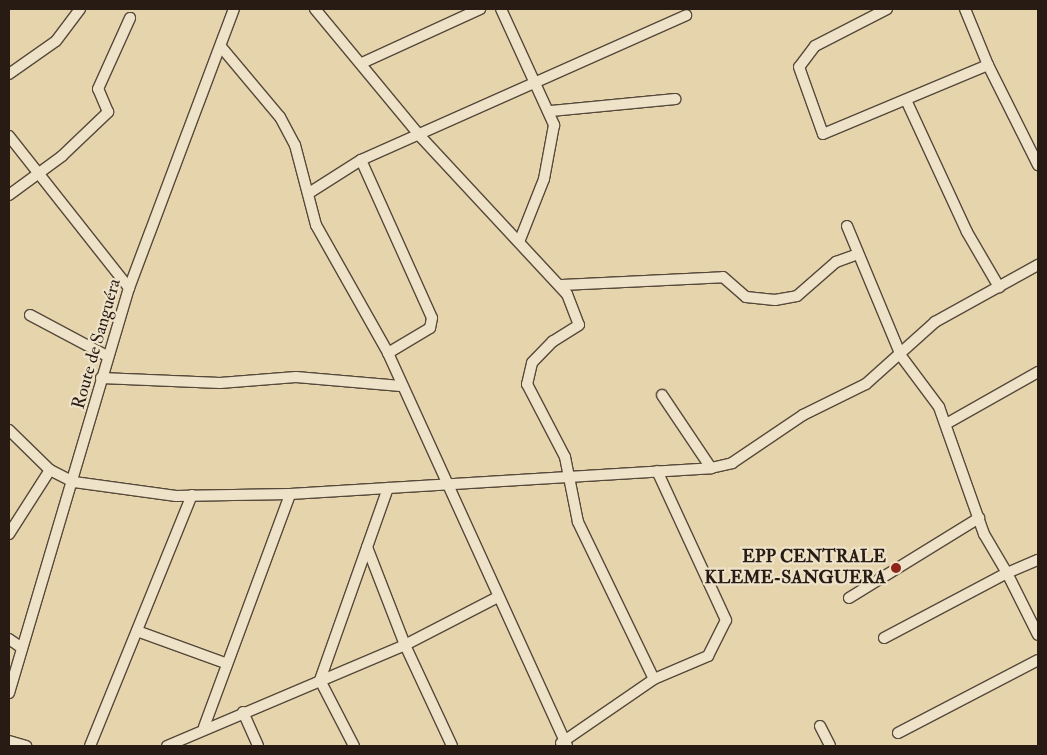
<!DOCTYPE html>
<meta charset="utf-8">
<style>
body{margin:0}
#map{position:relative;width:1047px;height:755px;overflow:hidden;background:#e5d4ac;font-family:"IM FELL Double Pica",serif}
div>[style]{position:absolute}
.roads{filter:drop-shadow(1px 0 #56493a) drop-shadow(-1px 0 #56493a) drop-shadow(0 1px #56493a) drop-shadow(0 -1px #56493a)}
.minor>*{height:10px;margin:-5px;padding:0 5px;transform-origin:5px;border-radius:5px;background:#eee3c9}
.dots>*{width:14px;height:14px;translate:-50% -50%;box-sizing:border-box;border:2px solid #eee3c9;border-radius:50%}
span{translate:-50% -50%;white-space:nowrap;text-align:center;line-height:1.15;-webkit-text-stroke:4.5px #eee3c9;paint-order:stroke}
.street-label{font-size:18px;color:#271b14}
.poi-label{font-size:18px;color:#271b14;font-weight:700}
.right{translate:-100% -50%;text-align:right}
.frame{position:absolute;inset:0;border:10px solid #271b14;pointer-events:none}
</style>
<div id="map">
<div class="roads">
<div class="minor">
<div style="left:315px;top:9px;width:165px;rotate:50.4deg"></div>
<div style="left:420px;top:136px;width:216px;rotate:47.1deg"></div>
<div style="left:567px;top:294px;width:33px;rotate:69deg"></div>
<div style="left:579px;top:325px;width:31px;rotate:148deg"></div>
<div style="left:553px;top:341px;width:30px;rotate:134deg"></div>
<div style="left:532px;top:363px;width:22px;rotate:103deg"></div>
<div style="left:527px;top:384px;width:82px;rotate:62.5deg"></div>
<div style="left:565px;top:457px;width:66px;rotate:78.7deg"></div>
<div style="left:578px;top:522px;width:174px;rotate:64.2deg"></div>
<div style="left:501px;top:9px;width:128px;rotate:65.4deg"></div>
<div style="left:554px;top:125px;width:55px;rotate:100.5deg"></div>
<div style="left:544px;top:179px;width:68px;rotate:111.6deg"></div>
<div style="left:887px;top:9px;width:81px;rotate:152.8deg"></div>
<div style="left:815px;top:46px;width:26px;rotate:127deg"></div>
<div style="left:799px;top:67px;width:71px;rotate:70.3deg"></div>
<div style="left:823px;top:134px;width:179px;rotate:-22.7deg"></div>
<div style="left:965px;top:9px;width:61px;rotate:67.7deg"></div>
<div style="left:988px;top:65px;width:112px;rotate:63.4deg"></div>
<div style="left:222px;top:48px;width:90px;rotate:50deg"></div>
<div style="left:280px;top:117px;width:32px;rotate:62deg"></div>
<div style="left:295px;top:145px;width:83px;rotate:75.3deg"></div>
<div style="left:316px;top:225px;width:147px;rotate:60.6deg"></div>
<div style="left:388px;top:353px;width:432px;rotate:65.5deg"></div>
<div style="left:362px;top:63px;width:130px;rotate:-24.6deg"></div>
<div style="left:9px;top:74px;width:57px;rotate:-35.1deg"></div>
<div style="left:56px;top:41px;width:40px;rotate:-53deg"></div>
<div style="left:906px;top:100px;width:145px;rotate:65.2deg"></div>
<div style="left:967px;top:232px;width:64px;rotate:59.8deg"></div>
<div style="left:551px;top:111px;width:125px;rotate:-5.5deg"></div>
<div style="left:9px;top:136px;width:194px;rotate:51.7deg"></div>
<div style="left:361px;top:160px;width:173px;rotate:65.8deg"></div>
<div style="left:432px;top:318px;width:10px;rotate:101deg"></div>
<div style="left:430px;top:328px;width:49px;rotate:149.2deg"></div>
<div style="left:309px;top:193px;width:62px;rotate:-32.4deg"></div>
<div style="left:361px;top:160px;width:356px;rotate:-24deg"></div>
<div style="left:9px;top:195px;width:66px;rotate:-36.3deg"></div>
<div style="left:62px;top:156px;width:64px;rotate:-43.7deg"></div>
<div style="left:108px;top:112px;width:25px;rotate:-113deg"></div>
<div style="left:98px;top:89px;width:78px;rotate:-65.7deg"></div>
<div style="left:847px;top:226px;width:141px;rotate:67.4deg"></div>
<div style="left:901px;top:356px;width:64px;rotate:53.3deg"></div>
<div style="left:939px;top:407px;width:135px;rotate:70.5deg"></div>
<div style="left:984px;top:534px;width:45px;rotate:59.5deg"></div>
<div style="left:1007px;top:573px;width:34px;rotate:-23deg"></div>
<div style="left:562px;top:285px;width:161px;rotate:-2.8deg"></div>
<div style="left:723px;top:277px;width:30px;rotate:41deg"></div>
<div style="left:746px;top:297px;width:29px;rotate:6deg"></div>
<div style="left:775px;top:300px;width:22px;rotate:-10deg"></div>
<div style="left:797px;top:296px;width:52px;rotate:-41.1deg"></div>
<div style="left:836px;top:262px;width:23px;rotate:-20deg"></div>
<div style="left:30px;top:315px;width:87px;rotate:28deg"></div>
<div style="left:101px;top:378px;width:119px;rotate:2.4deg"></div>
<div style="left:220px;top:383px;width:76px;rotate:-4.5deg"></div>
<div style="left:296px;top:377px;width:105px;rotate:4.9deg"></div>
<div style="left:662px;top:395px;width:88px;rotate:56.1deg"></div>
<div style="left:946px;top:424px;width:106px;rotate:-29.5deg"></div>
<div style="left:9px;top:430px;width:57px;rotate:44.3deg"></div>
<div style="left:50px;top:470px;width:27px;rotate:27deg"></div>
<div style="left:74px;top:482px;width:103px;rotate:7.8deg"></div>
<div style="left:176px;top:496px;width:114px;rotate:-1deg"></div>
<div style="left:290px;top:494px;width:422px;rotate:-3.5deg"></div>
<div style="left:711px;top:468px;width:22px;rotate:-13deg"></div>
<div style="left:732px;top:463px;width:86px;rotate:-34.1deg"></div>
<div style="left:803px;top:415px;width:70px;rotate:-26.2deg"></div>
<div style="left:866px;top:384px;width:93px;rotate:-41.9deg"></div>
<div style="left:935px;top:322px;width:118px;rotate:-29deg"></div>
<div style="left:9px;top:534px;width:76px;rotate:-57.4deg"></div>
<div style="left:367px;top:547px;width:105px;rotate:68.8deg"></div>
<div style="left:405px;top:645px;width:111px;rotate:65deg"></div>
<div style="left:849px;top:598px;width:153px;rotate:-31.6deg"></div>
<div style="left:137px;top:631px;width:94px;rotate:20deg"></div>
<div style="left:884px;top:638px;width:139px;rotate:-27.9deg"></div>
<div style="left:1007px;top:573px;width:69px;rotate:63.4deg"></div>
<div style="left:9px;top:639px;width:16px;rotate:35deg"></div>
<div style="left:9px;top:693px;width:422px;rotate:-73.5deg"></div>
<div style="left:129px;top:288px;width:298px;rotate:-69.4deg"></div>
<div style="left:243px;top:712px;width:37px;rotate:66deg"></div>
<div style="left:820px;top:726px;width:22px;rotate:63deg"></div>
<div style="left:204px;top:727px;width:248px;rotate:-69.7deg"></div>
<div style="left:898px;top:733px;width:158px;rotate:-27.5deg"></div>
<div style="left:9px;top:741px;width:18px;rotate:16deg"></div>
<div style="left:561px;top:743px;width:113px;rotate:-34.5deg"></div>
<div style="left:654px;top:679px;width:59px;rotate:-23.1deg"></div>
<div style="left:708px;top:656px;width:40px;rotate:-63.4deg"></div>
<div style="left:726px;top:620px;width:164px;rotate:-114.8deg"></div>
<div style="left:90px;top:746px;width:271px;rotate:-67.9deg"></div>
<div style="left:167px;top:746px;width:259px;rotate:-23deg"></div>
<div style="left:405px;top:645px;width:105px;rotate:-27.3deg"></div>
<div style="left:354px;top:746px;width:74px;rotate:-117.3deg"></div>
<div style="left:320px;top:680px;width:204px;rotate:-70.5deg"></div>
</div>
</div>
<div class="dots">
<div style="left:896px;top:568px;background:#8f2418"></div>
</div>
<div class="street-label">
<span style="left:97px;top:344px;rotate:-74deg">Route de Sanguéra</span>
</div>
<div class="poi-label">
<span class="right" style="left:886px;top:568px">EPP CENTRALE<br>KLEME-SANGUERA</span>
</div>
<div class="frame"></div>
</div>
